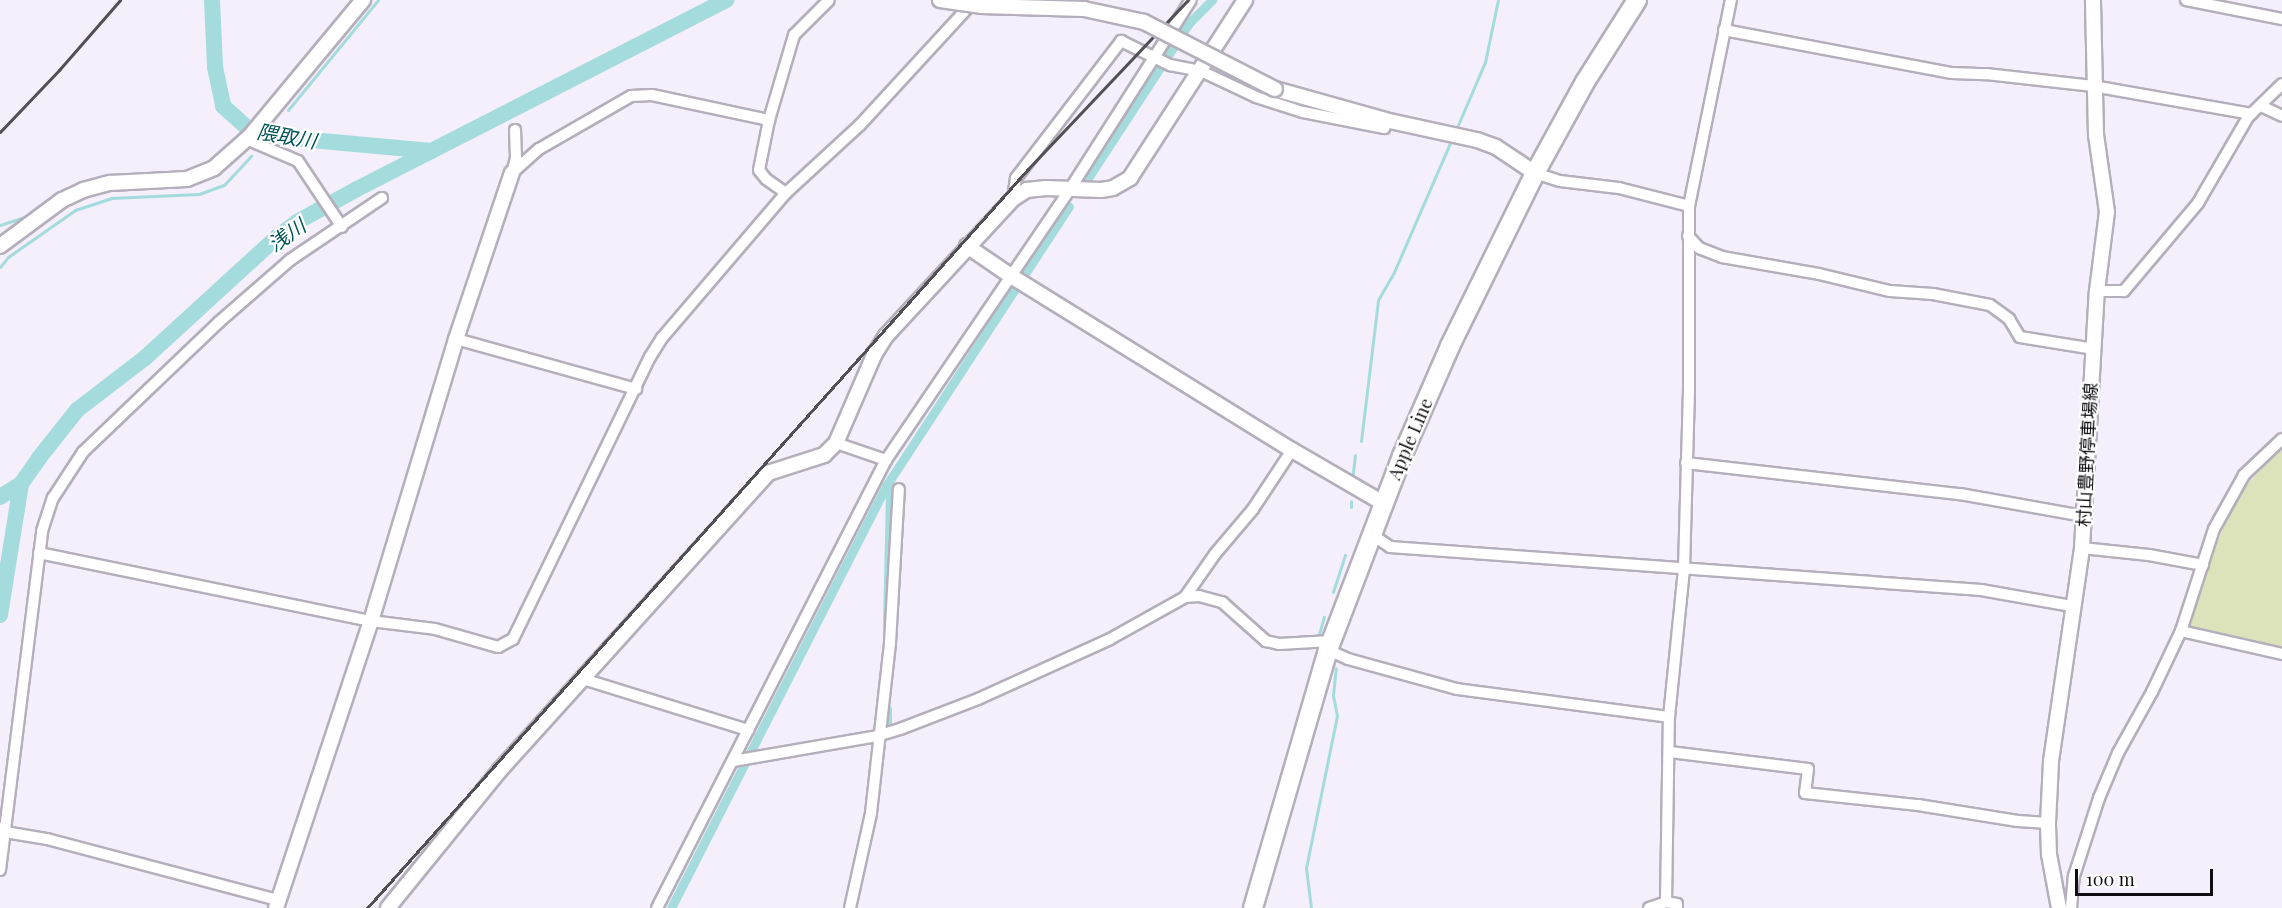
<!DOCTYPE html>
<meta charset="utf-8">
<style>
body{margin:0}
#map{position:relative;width:2282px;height:908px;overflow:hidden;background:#f4effb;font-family:"Playfair Display","Noto Sans JP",serif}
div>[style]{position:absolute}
.green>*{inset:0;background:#dce3ba}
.stream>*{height:3px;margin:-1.5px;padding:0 1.5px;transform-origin:1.5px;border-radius:1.5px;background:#a4dbdc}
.canal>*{height:9px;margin:-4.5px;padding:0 4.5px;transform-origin:4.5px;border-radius:4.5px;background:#a4dbdc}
.river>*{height:16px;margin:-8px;padding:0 8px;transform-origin:8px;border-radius:8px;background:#a4dbdc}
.roads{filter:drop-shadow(2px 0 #b4afbb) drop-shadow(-2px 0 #b4afbb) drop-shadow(0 2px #b4afbb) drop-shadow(0 -2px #b4afbb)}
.street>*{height:10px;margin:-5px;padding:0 5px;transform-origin:5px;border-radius:5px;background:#fff}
.secondary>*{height:14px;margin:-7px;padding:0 7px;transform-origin:7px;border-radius:7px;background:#fff}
.highway>*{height:18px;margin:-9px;padding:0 9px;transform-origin:9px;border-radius:9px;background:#fff}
.rail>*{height:3px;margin:-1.5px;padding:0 1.5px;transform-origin:1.5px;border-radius:1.5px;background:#524f55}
.bridges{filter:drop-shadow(2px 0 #b4afbb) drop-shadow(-2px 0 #b4afbb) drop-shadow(0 2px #b4afbb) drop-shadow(0 -2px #b4afbb)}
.secondary-bridge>*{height:14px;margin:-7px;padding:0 7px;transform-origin:7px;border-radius:7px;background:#fff}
span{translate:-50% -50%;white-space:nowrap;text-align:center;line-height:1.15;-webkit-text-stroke:4.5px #fff;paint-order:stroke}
.street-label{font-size:18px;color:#100e12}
.water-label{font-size:20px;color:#005456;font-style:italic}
.scale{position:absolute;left:2075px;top:869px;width:138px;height:27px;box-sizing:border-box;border:3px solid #100e12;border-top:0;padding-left:8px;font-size:18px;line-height:21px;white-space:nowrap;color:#100e12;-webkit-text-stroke:4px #fff;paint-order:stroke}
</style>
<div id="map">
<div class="green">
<div style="clip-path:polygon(2282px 448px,2282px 651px,2192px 629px,2189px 625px,2215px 548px,2231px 510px,2249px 482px)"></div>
</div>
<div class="stream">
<div style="left:288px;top:110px;width:142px;rotate:-50.7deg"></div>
<div style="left:1458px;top:125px;width:69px;rotate:-66.8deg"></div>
<div style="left:1485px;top:62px;width:63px;rotate:-78.2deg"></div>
<div style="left:0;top:225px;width:25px;rotate:-18deg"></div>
<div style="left:0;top:267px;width:13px;rotate:-51deg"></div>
<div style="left:8px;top:257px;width:82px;rotate:-35deg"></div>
<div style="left:75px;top:210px;width:38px;rotate:-18deg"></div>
<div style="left:111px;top:198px;width:88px;rotate:-2.6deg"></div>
<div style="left:199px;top:194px;width:27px;rotate:-20deg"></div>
<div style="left:224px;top:185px;width:40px;rotate:-47deg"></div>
<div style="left:1361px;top:441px;width:142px;rotate:-83.1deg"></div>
<div style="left:1378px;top:300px;width:32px;rotate:-60deg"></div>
<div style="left:1394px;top:272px;width:141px;rotate:-66.5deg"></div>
<div style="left:1352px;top:480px;width:25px;rotate:-83deg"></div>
<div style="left:1351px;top:501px;width:6px;rotate:90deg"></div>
<div style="left:1333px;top:592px;width:39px;rotate:-72deg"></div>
<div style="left:1319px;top:634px;width:18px;rotate:-74deg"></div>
<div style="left:1311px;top:908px;width:40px;rotate:-97.1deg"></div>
<div style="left:1306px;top:868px;width:155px;rotate:-78.5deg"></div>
<div style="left:1337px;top:716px;width:21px;rotate:-101deg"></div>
<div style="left:1333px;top:695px;width:27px;rotate:-84deg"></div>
</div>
<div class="canal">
<div style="left:1086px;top:181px;width:189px;rotate:-56.9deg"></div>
<div style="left:1189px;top:23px;width:33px;rotate:-45deg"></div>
<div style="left:886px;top:486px;width:8px;rotate:60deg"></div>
<div style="left:890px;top:493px;width:133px;rotate:91.3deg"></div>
<div style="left:887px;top:727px;width:18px;rotate:-90deg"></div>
<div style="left:671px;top:908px;width:474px;rotate:-63deg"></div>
<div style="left:886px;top:486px;width:334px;rotate:-56.8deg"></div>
</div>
<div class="river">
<div style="left:212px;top:0;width:67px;rotate:87.4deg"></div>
<div style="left:215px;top:67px;width:40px;rotate:78deg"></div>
<div style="left:223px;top:106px;width:36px;rotate:42deg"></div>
<div style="left:250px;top:130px;width:51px;rotate:10.2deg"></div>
<div style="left:300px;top:139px;width:132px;rotate:5.2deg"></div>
<div style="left:0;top:497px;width:25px;rotate:-32deg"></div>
<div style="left:0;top:615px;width:133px;rotate:-80.9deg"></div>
<div style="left:21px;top:484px;width:32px;rotate:-55deg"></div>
<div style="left:39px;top:458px;width:61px;rotate:-51.6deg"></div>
<div style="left:77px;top:410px;width:87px;rotate:-37.5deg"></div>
<div style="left:146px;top:357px;width:176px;rotate:-42.5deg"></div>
<div style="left:276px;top:238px;width:26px;rotate:-37deg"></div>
<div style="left:297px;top:222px;width:68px;rotate:-28.8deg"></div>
<div style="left:357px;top:189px;width:415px;rotate:-27.1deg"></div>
</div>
<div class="roads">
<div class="street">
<div style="left:2186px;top:0;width:98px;rotate:11.2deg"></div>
<div style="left:1724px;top:30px;width:232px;rotate:10.7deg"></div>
<div style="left:1952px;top:73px;width:34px;rotate:2deg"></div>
<div style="left:1986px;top:74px;width:108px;rotate:6.4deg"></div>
<div style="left:2093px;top:86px;width:161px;rotate:10deg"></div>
<div style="left:2261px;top:106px;width:23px;rotate:25deg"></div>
<div style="left:246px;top:139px;width:56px;rotate:22.9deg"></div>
<div style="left:298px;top:161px;width:79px;rotate:56.3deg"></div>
<div style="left:512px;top:173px;width:36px;rotate:-42deg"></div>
<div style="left:539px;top:149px;width:106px;rotate:-29.9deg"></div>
<div style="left:631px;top:96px;width:21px;rotate:-3deg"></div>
<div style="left:652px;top:95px;width:120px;rotate:12.1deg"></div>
<div style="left:512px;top:173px;width:16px;rotate:-75deg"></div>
<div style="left:516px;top:158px;width:28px;rotate:-92deg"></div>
<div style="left:1535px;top:173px;width:26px;rotate:18deg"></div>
<div style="left:1560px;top:181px;width:59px;rotate:6.8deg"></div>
<div style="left:1619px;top:188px;width:72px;rotate:14.4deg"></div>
<div style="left:786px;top:193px;width:24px;rotate:-145deg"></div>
<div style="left:766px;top:179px;width:11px;rotate:-128deg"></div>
<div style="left:759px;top:170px;width:51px;rotate:-78.7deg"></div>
<div style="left:769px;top:120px;width:89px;rotate:-73.6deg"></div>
<div style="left:794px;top:35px;width:49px;rotate:-45deg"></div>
<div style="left:1013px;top:199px;width:21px;rotate:-82deg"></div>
<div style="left:1016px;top:178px;width:173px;rotate:-52.5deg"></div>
<div style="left:1121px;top:41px;width:55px;rotate:26.1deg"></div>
<div style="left:1170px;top:65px;width:32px;rotate:11deg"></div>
<div style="left:1201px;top:71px;width:61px;rotate:25.3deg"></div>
<div style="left:1256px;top:97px;width:49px;rotate:17.7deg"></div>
<div style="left:1303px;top:112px;width:83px;rotate:11.2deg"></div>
<div style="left:1384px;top:128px;width:8px;rotate:-83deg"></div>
<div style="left:1688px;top:236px;width:16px;rotate:47deg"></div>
<div style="left:1699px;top:248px;width:25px;rotate:21deg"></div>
<div style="left:1722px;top:257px;width:98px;rotate:9.9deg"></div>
<div style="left:1819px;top:274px;width:73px;rotate:13.5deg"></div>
<div style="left:1890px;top:291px;width:43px;rotate:4deg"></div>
<div style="left:1933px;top:294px;width:58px;rotate:10.9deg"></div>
<div style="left:1990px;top:305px;width:24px;rotate:36deg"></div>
<div style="left:2009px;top:319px;width:21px;rotate:59deg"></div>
<div style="left:2020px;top:337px;width:75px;rotate:9.2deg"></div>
<div style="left:2097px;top:291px;width:27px"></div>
<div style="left:2124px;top:291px;width:115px;rotate:-49.9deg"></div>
<div style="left:2198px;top:203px;width:99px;rotate:-59.8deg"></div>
<div style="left:2248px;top:117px;width:47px;rotate:-44.1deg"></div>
<div style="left:456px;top:339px;width:187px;rotate:15.5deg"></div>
<div style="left:836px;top:443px;width:53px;rotate:18.8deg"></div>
<div style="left:1686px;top:463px;width:276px;rotate:6.5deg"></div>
<div style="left:1960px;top:494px;width:126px;rotate:10.1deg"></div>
<div style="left:1371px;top:534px;width:23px;rotate:34deg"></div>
<div style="left:1390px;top:547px;width:593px;rotate:4.16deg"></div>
<div style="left:1981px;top:590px;width:92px;rotate:10deg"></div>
<div style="left:2082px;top:548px;width:67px;rotate:6deg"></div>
<div style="left:2149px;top:555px;width:55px;rotate:10.5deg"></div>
<div style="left:39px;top:553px;width:339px;rotate:11.6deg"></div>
<div style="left:371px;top:621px;width:64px;rotate:7.1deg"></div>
<div style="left:435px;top:629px;width:66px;rotate:15.9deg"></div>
<div style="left:498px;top:647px;width:17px;rotate:-28deg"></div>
<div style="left:513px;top:639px;width:314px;rotate:-64.1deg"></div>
<div style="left:650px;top:357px;width:22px;rotate:-58deg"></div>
<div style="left:662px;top:338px;width:191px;rotate:-49.5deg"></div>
<div style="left:786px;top:193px;width:100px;rotate:-42.6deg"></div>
<div style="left:860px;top:125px;width:167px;rotate:-47.4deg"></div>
<div style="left:1185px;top:597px;width:52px;rotate:-55.1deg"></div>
<div style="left:1215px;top:554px;width:59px;rotate:-49.8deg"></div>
<div style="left:1253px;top:509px;width:71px;rotate:-56.5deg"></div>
<div style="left:2181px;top:631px;width:104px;rotate:12.8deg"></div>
<div style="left:1328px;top:650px;width:22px;rotate:24deg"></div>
<div style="left:1348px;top:659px;width:113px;rotate:15.4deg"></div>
<div style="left:1457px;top:689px;width:214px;rotate:7.5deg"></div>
<div style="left:583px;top:679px;width:173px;rotate:17.2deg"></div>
<div style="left:1670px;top:752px;width:139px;rotate:7deg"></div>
<div style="left:1808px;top:769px;width:24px;rotate:97deg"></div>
<div style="left:1805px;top:793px;width:114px;rotate:6.1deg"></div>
<div style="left:1918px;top:805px;width:101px;rotate:9.1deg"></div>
<div style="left:2018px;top:821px;width:30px;rotate:4deg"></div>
<div style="left:733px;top:761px;width:146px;rotate:-9.8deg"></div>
<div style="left:877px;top:736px;width:24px;rotate:-17deg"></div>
<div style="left:900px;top:729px;width:84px;rotate:-21deg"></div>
<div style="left:978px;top:699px;width:145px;rotate:-24.4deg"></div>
<div style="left:1110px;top:639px;width:86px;rotate:-29.2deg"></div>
<div style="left:1185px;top:597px;width:14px;rotate:-4deg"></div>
<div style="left:1199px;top:596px;width:24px;rotate:15deg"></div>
<div style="left:1222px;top:602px;width:59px;rotate:41.6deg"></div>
<div style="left:1266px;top:641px;width:13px;rotate:13deg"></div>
<div style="left:1279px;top:644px;width:52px;rotate:-3.3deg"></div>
<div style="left:5px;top:832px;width:43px;rotate:9.5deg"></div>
<div style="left:47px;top:839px;width:239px;rotate:14.8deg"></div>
<div style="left:0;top:870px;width:342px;rotate:-82.9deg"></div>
<div style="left:42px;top:531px;width:35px;rotate:-72deg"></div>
<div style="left:53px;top:498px;width:55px;rotate:-56.9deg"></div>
<div style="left:83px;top:452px;width:188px;rotate:-43.7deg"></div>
<div style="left:219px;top:322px;width:94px;rotate:-41.1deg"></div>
<div style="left:290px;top:260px;width:111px;rotate:-34deg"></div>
<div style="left:1666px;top:902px;width:185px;rotate:-89.1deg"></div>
<div style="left:1669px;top:717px;width:149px;rotate:-84.2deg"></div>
<div style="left:1684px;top:569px;width:179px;rotate:-88.4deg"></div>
<div style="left:1689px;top:390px;width:184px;rotate:-90deg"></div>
<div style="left:1689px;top:206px;width:210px;rotate:-78.5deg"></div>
<div style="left:657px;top:908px;width:503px;rotate:-62.93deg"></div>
<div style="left:886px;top:460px;width:328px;rotate:-55.8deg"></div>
<div style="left:1070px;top:189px;width:224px;rotate:-57.4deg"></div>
<div style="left:850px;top:908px;width:97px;rotate:-77.5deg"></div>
<div style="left:871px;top:813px;width:171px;rotate:-83.6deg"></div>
<div style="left:890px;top:643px;width:154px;rotate:-86.7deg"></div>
<div style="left:1649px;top:908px;width:18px;rotate:-19deg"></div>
<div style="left:1666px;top:902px;width:11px;rotate:10deg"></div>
<div style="left:1677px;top:904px;width:4px;rotate:90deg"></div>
<div style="left:2071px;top:908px;width:32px;rotate:-85deg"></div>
<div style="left:2074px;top:876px;width:82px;rotate:-72.2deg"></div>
<div style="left:2099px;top:798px;width:49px;rotate:-67.1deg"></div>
<div style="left:2118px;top:753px;width:70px;rotate:-60.9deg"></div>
<div style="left:2152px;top:692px;width:68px;rotate:-64.6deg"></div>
<div style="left:2181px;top:631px;width:107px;rotate:-72.1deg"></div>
<div style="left:2214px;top:529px;width:62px;rotate:-60.9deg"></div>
<div style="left:2244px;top:475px;width:52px;rotate:-43.5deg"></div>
</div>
<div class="secondary">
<div style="left:1275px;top:89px;width:114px;rotate:15.7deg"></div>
<div style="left:1385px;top:120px;width:94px;rotate:12.3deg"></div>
<div style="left:1477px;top:140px;width:20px;rotate:20deg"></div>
<div style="left:1496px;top:147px;width:47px;rotate:33.7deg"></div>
<div style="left:0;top:246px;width:77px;rotate:-36.6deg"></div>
<div style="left:62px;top:200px;width:23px;rotate:-25deg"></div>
<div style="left:83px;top:190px;width:28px;rotate:-15deg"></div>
<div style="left:110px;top:183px;width:77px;rotate:-3deg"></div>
<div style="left:187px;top:179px;width:29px;rotate:-22deg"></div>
<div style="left:214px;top:168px;width:48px;rotate:-41.6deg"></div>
<div style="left:250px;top:136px;width:177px;rotate:-50.3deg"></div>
<div style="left:967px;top:246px;width:53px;rotate:34.3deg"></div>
<div style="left:1011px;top:276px;width:331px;rotate:31.8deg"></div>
<div style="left:1292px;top:450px;width:105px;rotate:30.2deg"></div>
<div style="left:0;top:830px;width:5px;rotate:22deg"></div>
<div style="left:276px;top:908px;width:302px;rotate:-71.7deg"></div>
<div style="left:371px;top:621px;width:295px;rotate:-73.2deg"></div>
<div style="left:456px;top:339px;width:175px;rotate:-71.4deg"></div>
<div style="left:388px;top:908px;width:178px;rotate:-50.9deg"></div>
<div style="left:500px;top:770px;width:400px;rotate:-47.9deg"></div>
<div style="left:768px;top:473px;width:59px;rotate:-17.8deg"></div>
<div style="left:824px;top:455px;width:17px;rotate:-45deg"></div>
<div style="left:836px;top:443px;width:96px;rotate:-66.6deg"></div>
<div style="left:874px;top:355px;width:22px;rotate:-58deg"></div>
<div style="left:886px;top:336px;width:187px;rotate:-47.2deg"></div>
<div style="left:1013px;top:199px;width:17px;rotate:-33deg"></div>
<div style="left:1027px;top:190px;width:19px;rotate:-6deg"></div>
<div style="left:1046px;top:188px;width:55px;rotate:2.1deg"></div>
<div style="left:1101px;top:190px;width:12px;rotate:-9deg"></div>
<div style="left:1113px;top:188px;width:20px;rotate:-30deg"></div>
<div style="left:1130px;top:178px;width:212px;rotate:-57.1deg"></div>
<div style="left:2059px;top:908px;width:55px;rotate:-100.5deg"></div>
<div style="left:2049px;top:854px;width:31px;rotate:-92deg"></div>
<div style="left:2048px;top:823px;width:62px;rotate:-87.2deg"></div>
<div style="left:2051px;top:761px;width:215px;rotate:-81.7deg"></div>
<div style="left:2082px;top:548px;width:257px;rotate:-86.7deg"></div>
<div style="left:2097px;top:291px;width:80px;rotate:-82.8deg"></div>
<div style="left:2107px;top:212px;width:78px;rotate:-98.1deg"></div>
<div style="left:2096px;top:135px;width:135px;rotate:-91.3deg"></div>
</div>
<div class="highway">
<div style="left:1253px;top:908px;width:269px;rotate:-73.8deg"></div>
<div style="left:1328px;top:650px;width:208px;rotate:-69.1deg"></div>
<div style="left:1402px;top:456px;width:120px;rotate:-66.4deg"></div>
<div style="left:1450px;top:346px;width:193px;rotate:-63.8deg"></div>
<div style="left:1535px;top:173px;width:104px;rotate:-61.2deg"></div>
<div style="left:1585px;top:82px;width:97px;rotate:-57.6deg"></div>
</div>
</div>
<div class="rail">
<div style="left:0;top:132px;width:86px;rotate:-46.4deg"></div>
<div style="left:59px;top:70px;width:93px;rotate:-48.9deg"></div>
<div style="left:367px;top:908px;width:991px;rotate:-48.19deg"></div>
<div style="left:1028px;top:169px;width:233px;rotate:-46.6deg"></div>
</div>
<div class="bridges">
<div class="secondary-bridge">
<div style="left:940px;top:0;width:41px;rotate:8.3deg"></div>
<div style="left:981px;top:6px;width:103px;rotate:1.7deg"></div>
<div style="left:1084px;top:9px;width:61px;rotate:12.2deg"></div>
<div style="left:1144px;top:22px;width:147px;rotate:27.1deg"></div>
</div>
</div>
<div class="street-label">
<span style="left:1410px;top:439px;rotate:-67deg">Apple Line</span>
<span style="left:2087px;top:455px;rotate:-87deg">村山豊野停車場線</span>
</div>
<div class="water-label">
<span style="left:287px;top:135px;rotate:10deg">隈取川</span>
<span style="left:286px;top:234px;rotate:-35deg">浅川</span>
</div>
<div class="scale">100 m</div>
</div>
